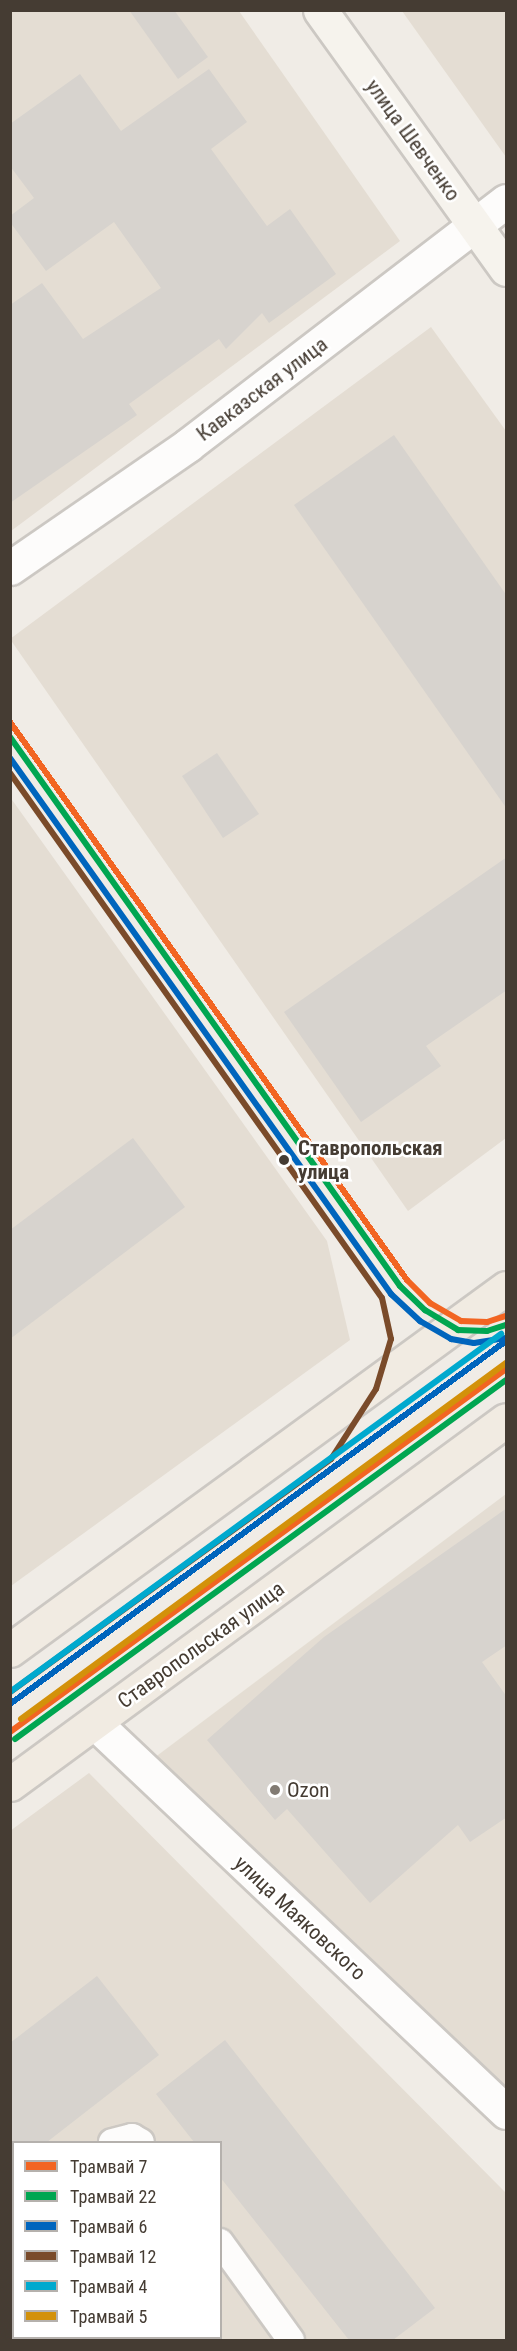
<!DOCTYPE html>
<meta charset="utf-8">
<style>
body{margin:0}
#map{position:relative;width:517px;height:2351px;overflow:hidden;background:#f0ece6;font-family:"Roboto Condensed",sans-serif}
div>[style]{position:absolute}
.residential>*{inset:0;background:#e4ddd3}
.building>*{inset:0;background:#d7d3ce}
.roads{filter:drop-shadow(2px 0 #ccc8c3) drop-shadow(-2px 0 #ccc8c3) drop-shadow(0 2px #ccc8c3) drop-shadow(0 -2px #ccc8c3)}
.lane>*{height:26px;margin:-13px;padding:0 13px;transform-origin:13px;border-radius:13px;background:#fdfcfb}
.street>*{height:33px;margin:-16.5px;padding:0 16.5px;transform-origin:16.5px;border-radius:16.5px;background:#fdfcfb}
.secondary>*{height:33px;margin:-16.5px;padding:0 16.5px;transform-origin:16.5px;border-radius:16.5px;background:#f6f3ed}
.primary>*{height:33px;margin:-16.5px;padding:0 16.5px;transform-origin:16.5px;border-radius:16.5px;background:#f1ebe2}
.tram-1>*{height:6px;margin:-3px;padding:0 3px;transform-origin:3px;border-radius:3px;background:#f26522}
.tram-2>*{height:6px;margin:-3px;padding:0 3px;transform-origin:3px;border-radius:3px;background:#00a651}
.tram-3>*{height:6px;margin:-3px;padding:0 3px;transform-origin:3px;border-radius:3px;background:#0065bd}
.tram-4>*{height:6px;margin:-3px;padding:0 3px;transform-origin:3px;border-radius:3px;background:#7a4b2a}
.tram-5>*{height:6px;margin:-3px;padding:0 3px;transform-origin:3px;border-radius:3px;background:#00a9ce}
.tram-6>*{height:6px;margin:-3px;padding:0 3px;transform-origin:3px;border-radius:3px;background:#d3910a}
.dots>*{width:16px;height:16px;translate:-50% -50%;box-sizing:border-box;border:3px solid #fff;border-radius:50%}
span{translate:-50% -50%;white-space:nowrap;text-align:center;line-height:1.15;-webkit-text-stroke:5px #fff;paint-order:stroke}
.street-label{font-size:21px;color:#453c33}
.stop-label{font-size:21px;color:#453c33;font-weight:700}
.left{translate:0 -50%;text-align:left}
.poi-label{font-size:21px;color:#453c33}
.frame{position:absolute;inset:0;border:12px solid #453c33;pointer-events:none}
.legend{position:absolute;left:12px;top:2141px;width:210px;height:198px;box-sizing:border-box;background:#fff;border:2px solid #b5b1ad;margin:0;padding:8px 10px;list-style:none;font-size:18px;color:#453c33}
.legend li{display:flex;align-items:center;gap:12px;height:30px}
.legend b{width:30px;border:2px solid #b5b1ad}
</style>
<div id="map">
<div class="residential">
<div style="clip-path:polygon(11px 11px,239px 11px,400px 241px,11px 531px)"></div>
<div style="clip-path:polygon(402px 11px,506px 11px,506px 157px)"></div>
<div style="clip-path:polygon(431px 327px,506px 431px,506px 1138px,408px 1211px,10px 639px)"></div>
<div style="clip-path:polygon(10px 797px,327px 1241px,350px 1340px,11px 1586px)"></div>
<div style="clip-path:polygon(506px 1494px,506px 2086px,154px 1758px)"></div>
<div style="clip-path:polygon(evenodd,89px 1773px,506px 2193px,506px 2340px,11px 2340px,10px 1831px,89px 1773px,14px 2142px,220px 2142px,220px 2338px,14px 2338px,14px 2142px)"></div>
</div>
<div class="building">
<div style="clip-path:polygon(129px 10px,174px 10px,208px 57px,178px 79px)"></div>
<div style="clip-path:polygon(209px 69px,247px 122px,211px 149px,267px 226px,290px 209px,336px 274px,269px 323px,262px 313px,226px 349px,219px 339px,129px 404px,137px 415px,10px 503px,10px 305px,42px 283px,83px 339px,161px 288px,114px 222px,46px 271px,10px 222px,10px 216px,34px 198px,10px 166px,10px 124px,80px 74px,121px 131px)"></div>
<div style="clip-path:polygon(394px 435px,507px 596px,507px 809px,294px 505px)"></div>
<div style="clip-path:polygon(217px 753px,259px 814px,223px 838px,182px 776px)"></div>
<div style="clip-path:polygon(507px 857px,507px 990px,426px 1046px,441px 1066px,361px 1122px,284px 1012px)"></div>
<div style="clip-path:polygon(133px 1138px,185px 1207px,10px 1339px,10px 1230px)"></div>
<div style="clip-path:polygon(507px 1508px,507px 1645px,482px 1662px,507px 1697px,507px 1817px,470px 1842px,458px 1825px,370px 1903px,287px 1809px,275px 1820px,207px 1740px,324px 1637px)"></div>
<div style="clip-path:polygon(97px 1976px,159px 2055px,47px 2142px,10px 2142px,10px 2043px)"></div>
<div style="clip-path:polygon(225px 2040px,435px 2308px,393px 2340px,349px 2340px,220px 2177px,220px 2142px,194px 2142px,156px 2094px)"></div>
</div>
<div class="roads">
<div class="lane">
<div style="left:112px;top:2142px;width:21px;rotate:-14deg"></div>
<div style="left:132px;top:2137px;width:10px;rotate:29deg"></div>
<div style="left:10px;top:2211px;width:4px;rotate:-27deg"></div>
<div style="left:220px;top:2242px;width:121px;rotate:54.1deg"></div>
</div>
<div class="street">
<div style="left:10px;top:568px;width:216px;rotate:-34.6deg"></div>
<div style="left:188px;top:445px;width:401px;rotate:-37.5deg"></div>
<div style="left:95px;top:1723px;width:566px;rotate:43.42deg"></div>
</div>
<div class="secondary">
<div style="left:320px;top:10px;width:319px;rotate:54.3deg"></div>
</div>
<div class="primary">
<div style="left:10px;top:1650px;width:614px;rotate:-36.12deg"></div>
<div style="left:10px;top:1784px;width:615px;rotate:-36.27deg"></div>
</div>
</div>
<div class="tram-1">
<div style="left:10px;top:722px;width:685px;rotate:54.57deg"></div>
<div style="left:407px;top:1280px;width:33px;rotate:45deg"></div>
<div style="left:430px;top:1303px;width:36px;rotate:30deg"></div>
<div style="left:461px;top:1321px;width:26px;rotate:2deg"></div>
<div style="left:487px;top:1322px;width:20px;rotate:-18deg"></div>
<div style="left:10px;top:1732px;width:615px;rotate:-36.2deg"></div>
</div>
<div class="tram-2">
<div style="left:10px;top:737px;width:673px;rotate:54.61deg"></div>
<div style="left:400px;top:1286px;width:35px;rotate:44deg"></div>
<div style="left:425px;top:1310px;width:39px;rotate:31deg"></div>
<div style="left:458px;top:1330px;width:29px;rotate:2deg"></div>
<div style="left:487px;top:1331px;width:20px;rotate:-18deg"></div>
<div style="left:15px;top:1739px;width:608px;rotate:-36.17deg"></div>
</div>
<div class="tram-3">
<div style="left:10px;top:758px;width:658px;rotate:54.59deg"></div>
<div style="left:391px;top:1294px;width:40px;rotate:43deg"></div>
<div style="left:420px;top:1321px;width:36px;rotate:30deg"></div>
<div style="left:451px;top:1339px;width:23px;rotate:10deg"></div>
<div style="left:474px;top:1343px;width:32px;rotate:-9deg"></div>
<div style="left:10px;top:1704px;width:615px;rotate:-36.2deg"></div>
</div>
<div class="tram-4">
<div style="left:10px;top:773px;width:643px;rotate:54.68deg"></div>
<div style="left:382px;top:1298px;width:42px;rotate:77.6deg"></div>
<div style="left:391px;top:1339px;width:52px;rotate:106.7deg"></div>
<div style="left:376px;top:1389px;width:83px;rotate:122.7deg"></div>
<div style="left:331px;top:1459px;width:397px;rotate:144deg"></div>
</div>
<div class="tram-5">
<div style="left:10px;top:1692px;width:608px;rotate:-36.1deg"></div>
</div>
<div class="tram-6">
<div style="left:21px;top:1719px;width:602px;rotate:-36.28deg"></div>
</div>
<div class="dots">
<div style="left:284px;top:1160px;background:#453c33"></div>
<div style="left:275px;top:1790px;background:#817a72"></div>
</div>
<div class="street-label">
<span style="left:413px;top:140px;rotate:54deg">улица Шевченко</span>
<span style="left:262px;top:389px;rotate:-37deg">Кавказская улица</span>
<span style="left:201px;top:1645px;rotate:-36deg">Ставропольская улица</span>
<span style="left:300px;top:1918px;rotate:43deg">улица Маяковского</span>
</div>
<div class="stop-label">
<span class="left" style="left:298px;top:1160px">Ставропольская<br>улица</span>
</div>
<div class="poi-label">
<span class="left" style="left:287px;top:1790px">Ozon</span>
</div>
<div class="frame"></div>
<ul class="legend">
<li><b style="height:8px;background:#f26522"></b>Трамвай 7</li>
<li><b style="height:8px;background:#00a651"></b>Трамвай 22</li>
<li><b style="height:8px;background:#0065bd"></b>Трамвай 6</li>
<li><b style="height:8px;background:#7a4b2a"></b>Трамвай 12</li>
<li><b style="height:8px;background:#00a9ce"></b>Трамвай 4</li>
<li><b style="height:8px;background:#d3910a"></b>Трамвай 5</li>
</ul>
</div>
